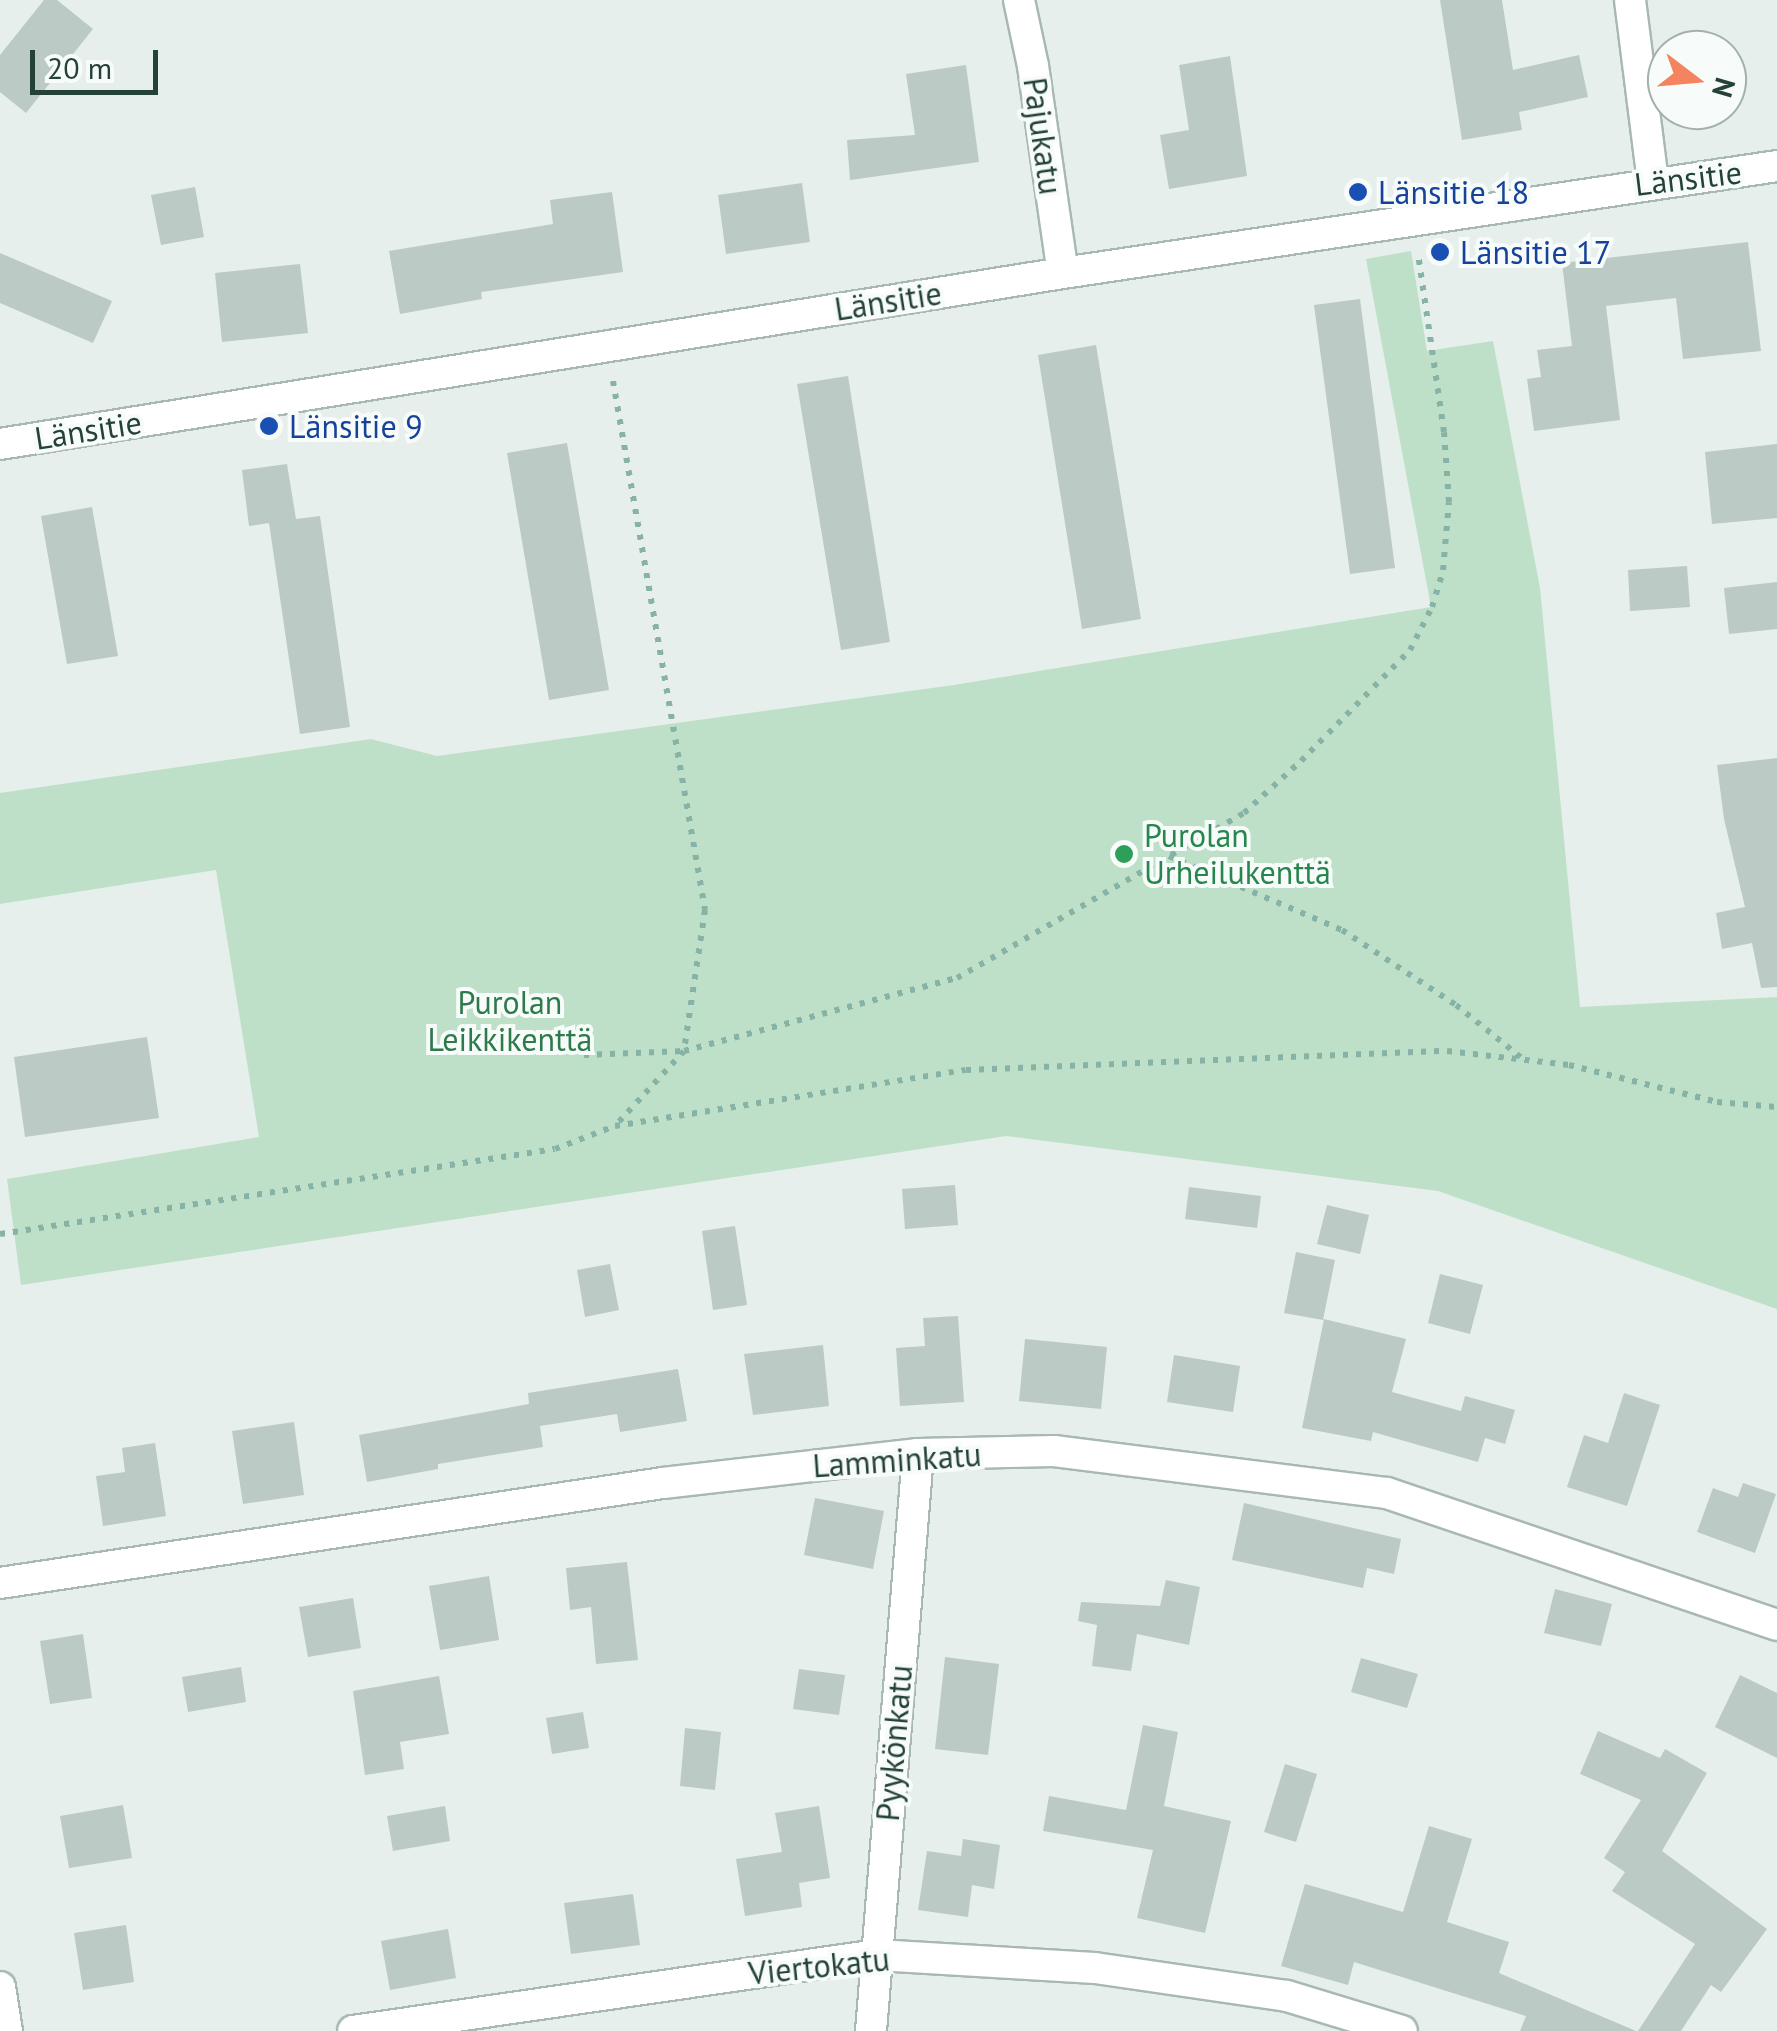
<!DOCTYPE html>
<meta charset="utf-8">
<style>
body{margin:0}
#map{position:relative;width:1777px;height:2031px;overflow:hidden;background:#e6efeb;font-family:"PT Sans",sans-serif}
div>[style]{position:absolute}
.green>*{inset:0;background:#bfe0c8}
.building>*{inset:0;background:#bbcac4}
.path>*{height:6px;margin-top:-3px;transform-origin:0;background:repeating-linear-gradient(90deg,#86b3a5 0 5px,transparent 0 13px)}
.roads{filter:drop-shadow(2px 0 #a8b8b2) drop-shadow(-2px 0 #a8b8b2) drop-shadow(0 2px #a8b8b2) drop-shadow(0 -2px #a8b8b2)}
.minor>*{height:30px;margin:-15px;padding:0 15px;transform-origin:15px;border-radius:15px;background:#fff}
.dots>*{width:28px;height:28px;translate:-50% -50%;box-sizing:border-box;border:5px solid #f7fbf9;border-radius:50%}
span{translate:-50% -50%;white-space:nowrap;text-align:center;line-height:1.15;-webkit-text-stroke:8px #f7fbf9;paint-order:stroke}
.street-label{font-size:32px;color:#24423a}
.transit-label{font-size:32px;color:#164399}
.left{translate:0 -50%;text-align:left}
.leisure-label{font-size:32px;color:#27864d}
.park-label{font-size:32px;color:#2d7a4b}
.north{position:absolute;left:1647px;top:30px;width:100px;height:100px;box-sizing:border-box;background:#f7fbf9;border:2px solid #a3b1ad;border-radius:50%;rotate:106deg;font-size:28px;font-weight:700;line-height:40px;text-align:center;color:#24423a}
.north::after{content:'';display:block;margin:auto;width:35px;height:45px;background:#f4845f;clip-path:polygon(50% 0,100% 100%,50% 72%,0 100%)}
.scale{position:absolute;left:30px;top:50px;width:128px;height:45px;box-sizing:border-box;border:5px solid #24423a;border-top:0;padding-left:12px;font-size:30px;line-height:35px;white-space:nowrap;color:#24423a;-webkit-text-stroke:8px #f7fbf9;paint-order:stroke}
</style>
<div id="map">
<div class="green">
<div style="clip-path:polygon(1411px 251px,1427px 351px,1493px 341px,1540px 588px,1580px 1007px,1777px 997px,1777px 1309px,1438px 1191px,1006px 1136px,21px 1285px,7px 1179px,259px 1137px,216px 870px,0 904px,0 793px,371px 739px,437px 756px,954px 685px,1431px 607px,1366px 259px)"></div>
</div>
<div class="building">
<div style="clip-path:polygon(44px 0,57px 0,93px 29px,26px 113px,0 92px,0 55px)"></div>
<div style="clip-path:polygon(1440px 0,1502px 0,1513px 70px,1579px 55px,1588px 97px,1519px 112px,1522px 130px,1462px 140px)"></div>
<div style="clip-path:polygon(1230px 56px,1247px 176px,1169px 189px,1160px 135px,1189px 130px,1179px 65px)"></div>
<div style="clip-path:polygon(966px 65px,979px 162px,850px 180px,847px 140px,915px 135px,906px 74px)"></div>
<div style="clip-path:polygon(802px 183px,810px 242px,726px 254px,718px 195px)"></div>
<div style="clip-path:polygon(195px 187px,204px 237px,161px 245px,151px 195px)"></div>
<div style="clip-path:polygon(612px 192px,623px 272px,481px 292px,482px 299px,400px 314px,389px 251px,553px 224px,550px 200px)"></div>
<div style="clip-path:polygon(1748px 242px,1761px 351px,1683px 359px,1676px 298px,1606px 306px,1620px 420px,1534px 431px,1527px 379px,1541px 377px,1537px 350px,1572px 346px,1562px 263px)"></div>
<div style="clip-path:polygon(0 253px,112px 301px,93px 343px,0 303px)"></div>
<div style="clip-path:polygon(300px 264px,308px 333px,222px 342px,215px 273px)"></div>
<div style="clip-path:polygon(1360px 299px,1395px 568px,1350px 574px,1314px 305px)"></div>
<div style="clip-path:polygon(1096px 345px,1141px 619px,1082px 629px,1038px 355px)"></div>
<div style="clip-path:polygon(848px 376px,890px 642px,841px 650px,797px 384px)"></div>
<div style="clip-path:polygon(567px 443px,609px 690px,549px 700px,507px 453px)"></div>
<div style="clip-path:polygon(1777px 444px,1777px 518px,1712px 524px,1705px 452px)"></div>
<div style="clip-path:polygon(287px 464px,296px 519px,320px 516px,350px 727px,300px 734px,269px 523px,249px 526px,242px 470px)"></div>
<div style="clip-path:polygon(92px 507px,118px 656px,67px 664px,41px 516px)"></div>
<div style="clip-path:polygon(1687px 566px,1690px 607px,1630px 611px,1628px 570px)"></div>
<div style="clip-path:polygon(1777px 582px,1777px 629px,1729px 634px,1724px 588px)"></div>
<div style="clip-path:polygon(1777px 758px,1777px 987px,1761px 988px,1752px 943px,1722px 949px,1716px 913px,1745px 907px,1724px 819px,1717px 765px)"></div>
<div style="clip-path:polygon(147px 1037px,159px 1118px,25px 1137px,14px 1057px)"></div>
<div style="clip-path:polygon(955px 1185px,958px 1225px,905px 1229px,902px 1189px)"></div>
<div style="clip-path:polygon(1189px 1187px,1261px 1196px,1257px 1228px,1185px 1219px)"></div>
<div style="clip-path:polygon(1327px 1205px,1369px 1215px,1360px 1254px,1317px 1244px)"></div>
<div style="clip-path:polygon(735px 1226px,747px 1305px,713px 1310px,702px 1231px)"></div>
<div style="clip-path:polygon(1296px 1252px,1335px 1260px,1323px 1320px,1284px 1313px)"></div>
<div style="clip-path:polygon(610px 1264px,619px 1310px,585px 1317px,577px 1270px)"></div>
<div style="clip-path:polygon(1440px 1274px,1483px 1285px,1470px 1334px,1428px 1323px)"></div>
<div style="clip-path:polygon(958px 1316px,964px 1402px,900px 1406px,896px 1348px,925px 1346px,923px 1318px)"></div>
<div style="clip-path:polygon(1324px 1319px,1406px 1339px,1392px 1392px,1461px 1411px,1465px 1396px,1515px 1410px,1505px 1444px,1485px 1438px,1478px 1462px,1373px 1432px,1371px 1441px,1302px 1428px)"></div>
<div style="clip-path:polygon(1025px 1339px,1107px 1347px,1101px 1409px,1019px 1401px)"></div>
<div style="clip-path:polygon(823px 1345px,829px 1406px,753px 1415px,744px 1354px)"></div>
<div style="clip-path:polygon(1174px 1355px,1240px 1366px,1233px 1412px,1167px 1402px)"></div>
<div style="clip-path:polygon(678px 1369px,687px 1421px,620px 1432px,617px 1414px,540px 1426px,543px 1447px,438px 1464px,438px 1469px,367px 1482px,359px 1435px,529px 1404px,528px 1393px)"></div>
<div style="clip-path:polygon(1624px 1393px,1660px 1405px,1627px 1506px,1567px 1487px,1584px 1435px,1608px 1443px)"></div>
<div style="clip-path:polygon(294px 1422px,304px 1495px,243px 1504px,232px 1431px)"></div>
<div style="clip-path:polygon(155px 1443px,166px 1516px,103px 1526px,96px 1476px,125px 1472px,122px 1448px)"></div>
<div style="clip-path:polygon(1743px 1483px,1776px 1494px,1755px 1553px,1697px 1532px,1713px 1488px,1738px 1497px)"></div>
<div style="clip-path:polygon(815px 1498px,884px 1511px,873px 1569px,804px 1555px)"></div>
<div style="clip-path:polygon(1244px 1503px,1401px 1539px,1394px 1574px,1367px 1568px,1363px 1588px,1232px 1560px)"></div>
<div style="clip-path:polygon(627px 1562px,638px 1660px,596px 1664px,591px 1607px,570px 1610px,566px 1568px)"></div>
<div style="clip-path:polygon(489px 1576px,499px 1640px,440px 1650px,429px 1586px)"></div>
<div style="clip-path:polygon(1166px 1580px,1200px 1587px,1189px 1645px,1137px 1634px,1131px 1671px,1092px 1666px,1097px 1625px,1078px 1621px,1081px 1602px,1160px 1606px)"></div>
<div style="clip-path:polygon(1555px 1589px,1612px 1604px,1601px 1646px,1544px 1633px)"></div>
<div style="clip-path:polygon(353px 1598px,361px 1648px,308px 1657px,299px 1607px)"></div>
<div style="clip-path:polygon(83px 1634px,92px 1698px,50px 1704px,40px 1641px)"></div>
<div style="clip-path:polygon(945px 1657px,999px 1664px,988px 1755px,935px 1749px)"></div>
<div style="clip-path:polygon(1361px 1658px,1418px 1674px,1407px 1708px,1351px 1692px)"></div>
<div style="clip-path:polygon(241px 1667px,246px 1702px,188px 1712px,182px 1677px)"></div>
<div style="clip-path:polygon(799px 1669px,845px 1675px,839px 1715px,793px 1709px)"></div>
<div style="clip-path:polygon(1740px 1675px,1777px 1693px,1777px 1758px,1715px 1727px)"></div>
<div style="clip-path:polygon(439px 1676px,449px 1734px,400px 1742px,404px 1769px,365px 1775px,353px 1691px)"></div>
<div style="clip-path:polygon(583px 1712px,589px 1748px,552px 1754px,546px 1718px)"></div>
<div style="clip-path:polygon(1143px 1725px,1178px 1732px,1164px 1806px,1231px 1821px,1205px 1933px,1137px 1918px,1153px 1850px,1043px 1831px,1049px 1796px,1126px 1810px)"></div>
<div style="clip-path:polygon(685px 1728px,721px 1732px,715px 1790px,680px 1786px)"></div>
<div style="clip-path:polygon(1598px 1731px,1660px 1758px,1665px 1749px,1707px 1773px,1662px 1851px,1767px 1929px,1721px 1992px,1711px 1985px,1681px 2031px,1638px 2031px,1695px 1944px,1612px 1891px,1625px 1872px,1604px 1858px,1641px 1800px,1580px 1774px)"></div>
<div style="clip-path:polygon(1285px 1764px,1317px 1774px,1296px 1842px,1264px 1832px)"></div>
<div style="clip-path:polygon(123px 1805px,132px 1858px,69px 1868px,60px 1816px)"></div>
<div style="clip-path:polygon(445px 1806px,450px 1841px,393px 1851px,387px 1816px)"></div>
<div style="clip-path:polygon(819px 1806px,830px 1878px,799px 1883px,802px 1907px,745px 1916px,736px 1859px,782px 1852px,775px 1813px)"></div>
<div style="clip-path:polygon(1429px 1826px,1472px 1839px,1447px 1922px,1509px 1942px,1499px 1973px,1636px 2031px,1520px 2031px,1526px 2016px,1354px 1962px,1348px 1985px,1281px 1966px,1305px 1884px,1403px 1912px)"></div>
<div style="clip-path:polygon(963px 1839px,1000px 1845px,994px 1889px,972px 1885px,968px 1917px,918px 1910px,927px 1851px,961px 1856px)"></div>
<div style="clip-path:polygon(633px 1894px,640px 1945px,571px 1954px,564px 1903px)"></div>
<div style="clip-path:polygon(126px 1925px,134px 1982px,83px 1990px,74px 1933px)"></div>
<div style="clip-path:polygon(448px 1929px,456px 1978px,390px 1990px,381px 1941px)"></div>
</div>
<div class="path">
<div style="left:613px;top:381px;width:537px;rotate:80.13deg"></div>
<div style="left:705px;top:910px;width:143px;rotate:98.5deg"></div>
<div style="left:684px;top:1051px;width:102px;rotate:132.6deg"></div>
<div style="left:1169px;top:856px;width:188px;rotate:23.2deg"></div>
<div style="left:1342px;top:930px;width:136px;rotate:33.3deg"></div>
<div style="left:1456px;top:1005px;width:86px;rotate:38.9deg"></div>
<div style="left:584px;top:1055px;width:100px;rotate:-2.3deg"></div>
<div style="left:684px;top:1051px;width:283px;rotate:-15deg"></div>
<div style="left:957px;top:978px;width:331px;rotate:-29.9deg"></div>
<div style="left:1244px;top:813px;width:77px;rotate:-42.4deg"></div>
<div style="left:1301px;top:761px;width:156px;rotate:-45.5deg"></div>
<div style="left:1410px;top:650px;width:48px;rotate:-62.9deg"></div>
<div style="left:1432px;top:607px;width:39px;rotate:-73deg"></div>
<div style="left:1443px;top:570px;width:68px;rotate:-85deg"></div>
<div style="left:1449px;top:502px;width:70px;rotate:-94.1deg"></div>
<div style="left:1444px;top:432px;width:180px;rotate:-98.3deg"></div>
<div style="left:0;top:1234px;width:561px;rotate:-8.71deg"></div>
<div style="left:555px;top:1149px;width:64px;rotate:-21deg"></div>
<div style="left:615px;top:1126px;width:355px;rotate:-9.1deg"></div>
<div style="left:966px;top:1070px;width:481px;rotate:-2.3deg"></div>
<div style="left:1447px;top:1051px;width:123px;rotate:6.5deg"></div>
<div style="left:1569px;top:1065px;width:153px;rotate:14deg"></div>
<div style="left:1717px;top:1102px;width:60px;rotate:4.8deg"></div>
</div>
<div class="roads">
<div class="minor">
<div style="left:1019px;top:0;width:67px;rotate:78deg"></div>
<div style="left:1033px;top:66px;width:209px;rotate:81.8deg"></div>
<div style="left:1630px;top:0;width:183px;rotate:82.8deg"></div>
<div style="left:0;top:444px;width:1077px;rotate:-9.14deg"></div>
<div style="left:1063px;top:273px;width:722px;rotate:-8.52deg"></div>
<div style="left:0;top:1583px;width:670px;rotate:-8.58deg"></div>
<div style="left:663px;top:1483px;width:257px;rotate:-6.5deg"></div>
<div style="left:918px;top:1454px;width:136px;rotate:-1.3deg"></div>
<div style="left:1054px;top:1451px;width:336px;rotate:7.2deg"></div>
<div style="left:1387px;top:1493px;width:412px;rotate:18.7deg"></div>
<div style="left:0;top:1987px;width:45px;rotate:81deg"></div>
<div style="left:353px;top:2031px;width:529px;rotate:-8.25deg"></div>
<div style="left:877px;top:1955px;width:218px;rotate:3.4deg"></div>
<div style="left:1095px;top:1968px;width:194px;rotate:8.3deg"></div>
<div style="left:1287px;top:1996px;width:120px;rotate:16.9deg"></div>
<div style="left:871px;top:2031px;width:579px;rotate:-85.34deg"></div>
</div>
</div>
<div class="dots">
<div style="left:1358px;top:192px;background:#1a4fb4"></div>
<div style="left:1440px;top:252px;background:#1a4fb4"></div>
<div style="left:269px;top:426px;background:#1a4fb4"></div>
<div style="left:1124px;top:854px;background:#2e9e5b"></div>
</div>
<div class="street-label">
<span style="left:1043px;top:136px;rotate:82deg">Pajukatu</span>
<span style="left:1688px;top:178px;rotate:-7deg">Länsitie</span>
<span style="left:888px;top:301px;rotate:-9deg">Länsitie</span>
<span style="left:88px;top:430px;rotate:-9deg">Länsitie</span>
<span style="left:897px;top:1460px;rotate:-4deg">Lamminkatu</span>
<span style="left:894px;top:1743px;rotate:-85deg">Pyykönkatu</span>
<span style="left:819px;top:1966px;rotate:-6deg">Viertokatu</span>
</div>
<div class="transit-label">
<span class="left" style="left:1378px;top:192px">Länsitie 18</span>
<span class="left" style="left:1460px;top:252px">Länsitie 17</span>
<span class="left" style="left:289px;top:426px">Länsitie 9</span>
</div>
<div class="leisure-label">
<span class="left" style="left:1144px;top:854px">Purolan<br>Urheilukenttä</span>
</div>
<div class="park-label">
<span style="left:510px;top:1021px">Purolan<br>Leikkikenttä</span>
</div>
<div class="north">N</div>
<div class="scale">20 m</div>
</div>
